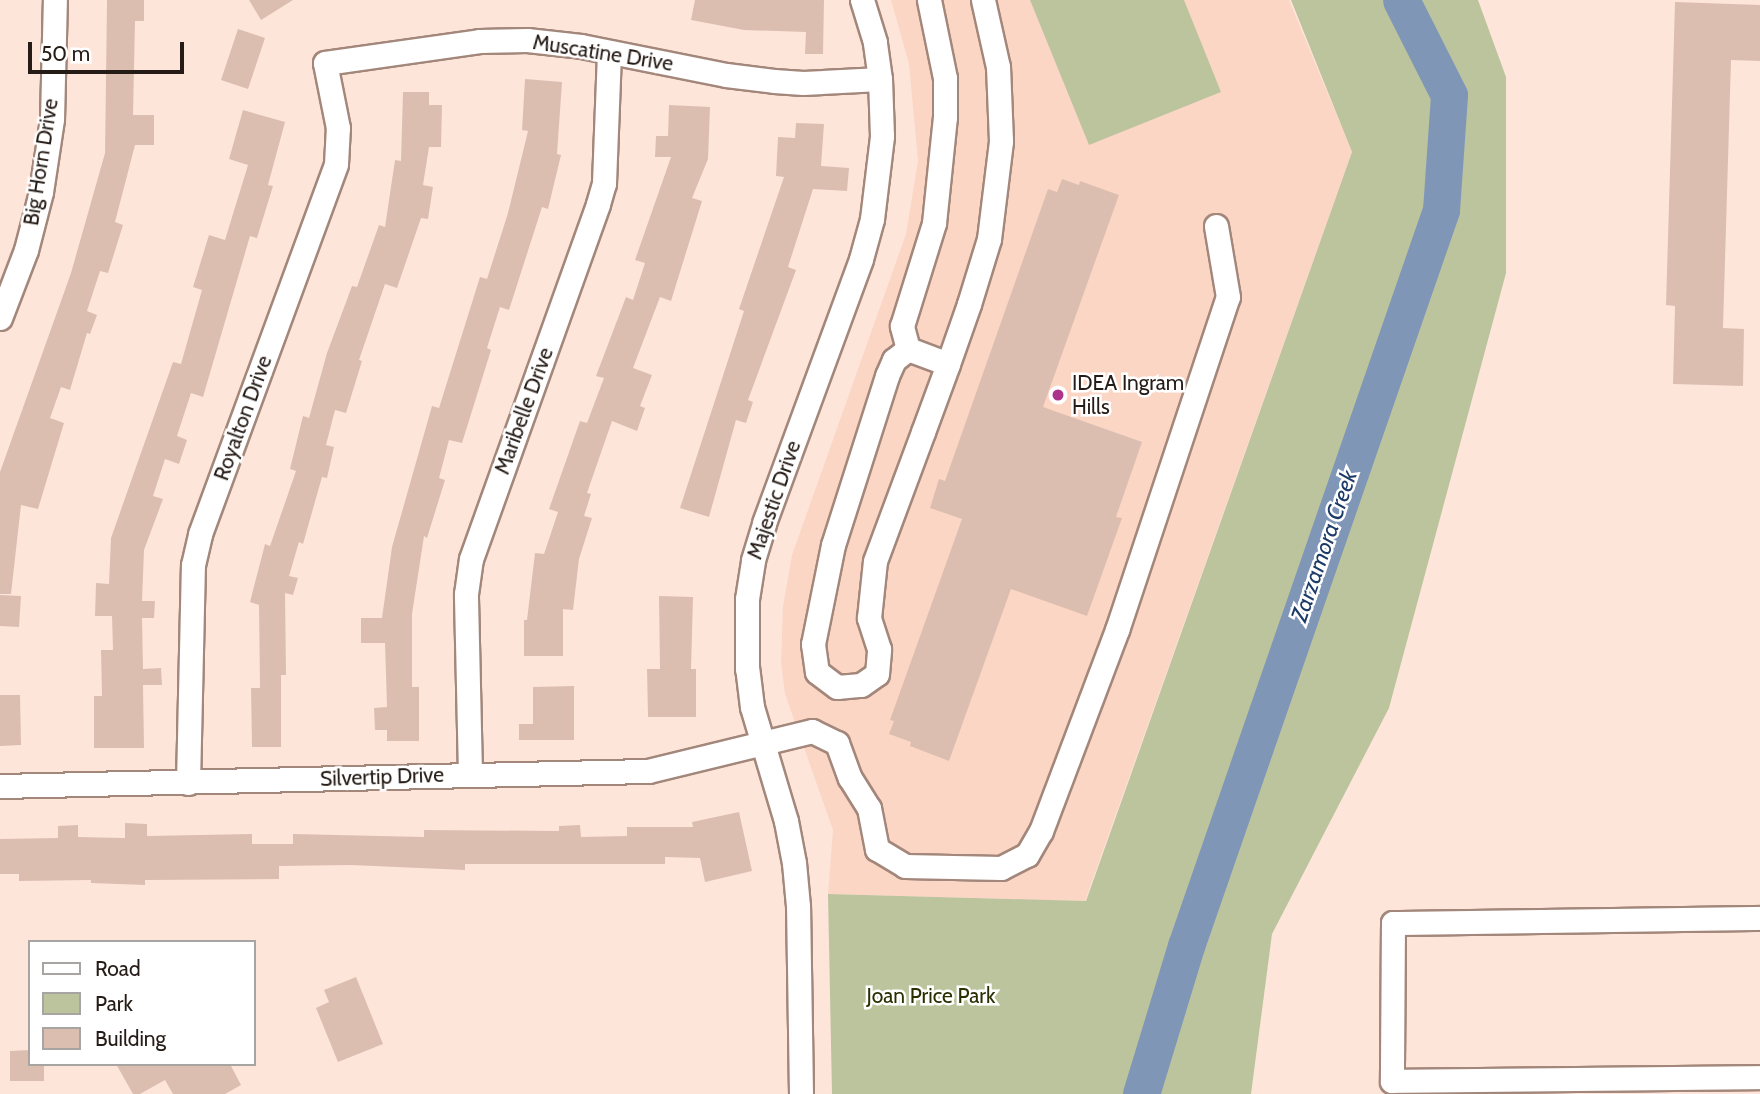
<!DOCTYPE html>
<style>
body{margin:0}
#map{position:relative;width:1760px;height:1094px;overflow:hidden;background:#fee5da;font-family:Cabin,sans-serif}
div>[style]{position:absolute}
.built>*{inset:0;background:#fcd6c5}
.green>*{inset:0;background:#bcc49e}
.river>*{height:37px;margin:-18.5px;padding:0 18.5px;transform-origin:18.5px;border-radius:18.5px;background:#8096b7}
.building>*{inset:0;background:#dcbeb1}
.roads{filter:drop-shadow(2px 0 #a3877b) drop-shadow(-2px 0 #a3877b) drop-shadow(0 2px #a3877b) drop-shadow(0 -2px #a3877b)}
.minor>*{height:23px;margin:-11.5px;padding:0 11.5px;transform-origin:11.5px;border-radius:11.5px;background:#fff}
.dots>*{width:19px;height:19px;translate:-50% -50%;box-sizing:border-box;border:4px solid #fff;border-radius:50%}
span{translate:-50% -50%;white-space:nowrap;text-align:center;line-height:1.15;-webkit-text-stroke:5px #fff;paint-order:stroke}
.street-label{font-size:21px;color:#261c17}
.poi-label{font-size:21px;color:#261c17}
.left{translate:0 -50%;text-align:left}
.park-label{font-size:21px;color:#292f00}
.water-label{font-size:23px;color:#1d3b67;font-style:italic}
.legend{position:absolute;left:28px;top:940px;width:228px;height:126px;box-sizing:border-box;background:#fff;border:2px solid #a8a4a2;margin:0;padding:9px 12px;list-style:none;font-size:21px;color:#261c17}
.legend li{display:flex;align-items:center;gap:14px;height:35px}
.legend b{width:35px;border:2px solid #a8a4a2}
.scale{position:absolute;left:28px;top:42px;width:156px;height:32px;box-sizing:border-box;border:4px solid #261c17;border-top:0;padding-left:9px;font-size:21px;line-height:24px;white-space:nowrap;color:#261c17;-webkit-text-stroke:5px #fff;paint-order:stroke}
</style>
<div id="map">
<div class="built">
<div style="clip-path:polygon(891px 0,1289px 0,1352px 152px,1085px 901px,828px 894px,833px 830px,785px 694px,781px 663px,783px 606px,792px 555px,906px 234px,918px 161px,909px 64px)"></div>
</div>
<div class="green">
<div style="clip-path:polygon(1030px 0,1184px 0,1221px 92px,1089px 145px)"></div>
<div style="clip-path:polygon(1291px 0,1478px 0,1506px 77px,1506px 273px,1389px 708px,1272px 934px,1251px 1094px,832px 1094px,828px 894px,1086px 901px,1352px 152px)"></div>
</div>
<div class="river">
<div style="left:1141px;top:1094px;width:155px;rotate:-73.1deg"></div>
<div style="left:1186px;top:946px;width:779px;rotate:-70.89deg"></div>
<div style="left:1441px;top:210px;width:115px;rotate:-86deg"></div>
<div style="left:1449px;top:95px;width:106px;rotate:-116.8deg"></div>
</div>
<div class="building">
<div style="clip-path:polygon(107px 0,144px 0,144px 21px,135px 21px,133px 115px,154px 115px,154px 145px,135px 145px,115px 222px,123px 225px,108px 273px,100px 271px,87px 311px,97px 315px,90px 334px,87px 333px,70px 390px,61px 387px,50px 418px,64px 423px,38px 509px,21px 505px,11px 594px,0 594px,0 472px,71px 273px,105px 153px)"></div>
<div style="clip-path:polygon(249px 0,293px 0,261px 20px)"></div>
<div style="clip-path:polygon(695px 0,824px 0,823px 54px,805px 54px,806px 32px,744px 30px,691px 20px)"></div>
<div style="clip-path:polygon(1675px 2px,1760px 5px,1760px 61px,1731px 60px,1723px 328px,1744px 329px,1743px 386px,1673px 384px,1675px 306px,1666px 305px)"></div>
<div style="clip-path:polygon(238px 29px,265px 38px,248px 89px,221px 80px)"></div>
<div style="clip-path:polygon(525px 79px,562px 82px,557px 154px,561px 155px,548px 209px,542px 207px,509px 310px,500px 307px,487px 348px,491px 350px,462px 443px,449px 440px,439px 478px,445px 480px,427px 538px,424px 536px,412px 614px,412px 687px,419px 687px,419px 741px,387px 741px,387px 730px,375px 730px,374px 708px,387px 707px,385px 643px,361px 643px,361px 618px,382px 618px,392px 547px,432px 406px,439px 408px,480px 277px,487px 279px,508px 213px,528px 131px,522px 130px)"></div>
<div style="clip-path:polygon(403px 92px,429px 92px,429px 105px,442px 105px,441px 147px,429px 147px,423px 185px,433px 187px,428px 219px,421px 218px,397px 288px,385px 284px,359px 360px,362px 361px,346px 413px,335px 410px,326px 445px,334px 447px,327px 478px,322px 477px,303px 544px,299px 542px,289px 576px,298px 578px,293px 595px,285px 593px,286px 675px,281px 675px,281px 747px,252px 747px,251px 688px,260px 688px,259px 605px,250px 602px,265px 544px,270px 546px,296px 471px,290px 469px,303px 416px,309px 418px,327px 353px,352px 286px,357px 287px,379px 225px,385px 227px,395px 160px,401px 161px)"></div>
<div style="clip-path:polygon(669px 105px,710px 107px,708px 159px,692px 198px,702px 201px,671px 301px,660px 297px,633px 368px,652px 375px,640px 406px,645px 408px,637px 431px,612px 421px,587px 493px,591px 494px,584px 516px,592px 518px,579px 559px,573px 610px,563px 609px,563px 656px,524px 656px,524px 620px,527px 620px,535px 553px,544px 554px,558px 512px,549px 509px,580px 421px,587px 423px,604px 378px,596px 376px,626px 297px,633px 300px,645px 263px,635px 260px,671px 157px,655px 157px,656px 136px,668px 136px)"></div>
<div style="clip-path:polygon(243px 110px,285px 122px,268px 185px,273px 186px,257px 238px,250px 236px,203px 397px,191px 393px,177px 436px,187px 440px,179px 464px,165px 459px,153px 496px,163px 499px,144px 550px,142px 601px,155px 601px,154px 618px,142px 618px,143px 669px,161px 668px,162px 685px,143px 685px,144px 748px,94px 748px,94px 696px,102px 696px,101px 650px,113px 650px,112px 616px,95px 616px,96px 583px,109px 584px,111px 538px,173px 362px,181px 364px,202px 290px,193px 287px,209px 235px,225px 240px,248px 165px,229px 159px)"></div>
<div style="clip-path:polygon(796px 123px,824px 124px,821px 166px,849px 168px,847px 191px,813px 189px,788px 267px,796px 270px,748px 400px,753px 402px,746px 423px,736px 420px,709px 517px,680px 508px,744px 311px,739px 309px,784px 177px,776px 176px,778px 137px,795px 138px)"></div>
<div style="clip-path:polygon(1062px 179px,1079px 185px,1080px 181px,1119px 195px,1043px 407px,1142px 442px,1116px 517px,1122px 518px,1087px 616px,1011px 589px,949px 761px,910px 746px,911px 742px,889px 734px,894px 721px,890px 720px,962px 519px,930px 508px,939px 479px,945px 481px,1048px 189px,1057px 192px)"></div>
<div style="clip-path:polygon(0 595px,21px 596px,19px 627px,0 626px)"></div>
<div style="clip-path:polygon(659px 596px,693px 597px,691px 669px,696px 669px,696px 717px,648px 717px,647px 669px,660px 669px)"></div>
<div style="clip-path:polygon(574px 686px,574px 740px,519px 740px,519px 724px,533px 724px,533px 687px)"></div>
<div style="clip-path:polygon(0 695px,20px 695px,21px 745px,0 746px)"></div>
<div style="clip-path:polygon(739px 812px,752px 871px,705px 882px,700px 858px,665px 857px,665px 864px,465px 864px,465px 870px,351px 865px,279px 866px,279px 879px,145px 880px,145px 885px,91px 883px,91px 880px,19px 881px,19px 874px,0 874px,0 839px,58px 838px,58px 826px,78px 825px,78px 837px,125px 838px,125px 823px,147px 824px,147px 836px,252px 834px,252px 844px,293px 844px,293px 834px,424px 837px,424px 830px,559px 831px,559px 826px,580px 825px,581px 837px,627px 836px,627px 827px,693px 827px,692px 822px)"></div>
<div style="clip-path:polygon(356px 977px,383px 1044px,338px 1062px,316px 1008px,329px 1002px,324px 990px)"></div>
<div style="clip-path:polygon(30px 1050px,30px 1064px,44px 1064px,44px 1081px,10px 1081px,10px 1051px)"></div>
<div style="clip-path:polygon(116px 1064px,230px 1064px,241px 1085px,225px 1094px,173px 1094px,165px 1080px,140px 1094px,133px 1094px)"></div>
</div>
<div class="roads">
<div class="minor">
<div style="left:0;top:318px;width:73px;rotate:-69.1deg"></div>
<div style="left:26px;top:250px;width:60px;rotate:-75.5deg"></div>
<div style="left:41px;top:192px;width:74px;rotate:-81.4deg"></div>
<div style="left:52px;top:119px;width:119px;rotate:-88.6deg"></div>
<div style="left:908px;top:349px;width:24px;rotate:-105deg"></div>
<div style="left:902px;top:326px;width:108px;rotate:-72.7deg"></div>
<div style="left:934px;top:223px;width:107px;rotate:-84.1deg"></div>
<div style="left:945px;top:117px;width:39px;rotate:-90deg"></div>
<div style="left:945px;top:78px;width:80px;rotate:-101.6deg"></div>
<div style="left:948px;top:364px;width:43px;rotate:-159.4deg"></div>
<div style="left:908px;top:349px;width:18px;rotate:142deg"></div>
<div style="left:894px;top:360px;width:17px;rotate:114deg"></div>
<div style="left:887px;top:376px;width:177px;rotate:107.7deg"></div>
<div style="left:833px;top:545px;width:101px;rotate:101.4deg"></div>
<div style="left:813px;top:644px;width:28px;rotate:82deg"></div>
<div style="left:817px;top:672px;width:25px;rotate:37deg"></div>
<div style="left:837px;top:687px;width:24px;rotate:-5deg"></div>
<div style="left:861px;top:685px;width:19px;rotate:-35deg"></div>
<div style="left:877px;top:674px;width:25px;rotate:-85deg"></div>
<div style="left:879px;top:649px;width:33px;rotate:-108deg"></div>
<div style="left:869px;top:618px;width:57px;rotate:-84deg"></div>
<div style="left:875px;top:561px;width:138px;rotate:-69.6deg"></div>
<div style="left:923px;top:432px;width:72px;rotate:-69.8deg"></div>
<div style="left:948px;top:364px;width:64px;rotate:-70.7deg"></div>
<div style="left:969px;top:304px;width:68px;rotate:-72.9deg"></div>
<div style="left:989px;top:239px;width:99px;rotate:-83deg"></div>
<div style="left:1001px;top:141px;width:74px;rotate:-92.3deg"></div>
<div style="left:998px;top:67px;width:69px;rotate:-102.6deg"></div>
<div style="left:470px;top:774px;width:180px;rotate:-91.3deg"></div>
<div style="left:466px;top:594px;width:35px;rotate:-82deg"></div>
<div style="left:471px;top:559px;width:377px;rotate:-70.3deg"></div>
<div style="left:598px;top:204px;width:22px;rotate:-74deg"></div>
<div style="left:604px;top:183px;width:131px;rotate:-87.8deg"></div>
<div style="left:188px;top:783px;width:218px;rotate:-88.7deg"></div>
<div style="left:193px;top:565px;width:32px;rotate:-77deg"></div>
<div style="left:200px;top:534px;width:394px;rotate:-69.8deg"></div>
<div style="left:336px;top:164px;width:36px;rotate:-87deg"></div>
<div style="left:338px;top:128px;width:66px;rotate:-101.3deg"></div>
<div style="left:325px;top:63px;width:156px;rotate:-8.1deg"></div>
<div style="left:479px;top:41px;width:48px;rotate:-1.2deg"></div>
<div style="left:527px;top:40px;width:54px;rotate:6.3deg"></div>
<div style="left:581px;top:46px;width:148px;rotate:11.3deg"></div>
<div style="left:726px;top:75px;width:48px;rotate:7.1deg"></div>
<div style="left:774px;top:81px;width:29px;rotate:4deg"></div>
<div style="left:803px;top:83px;width:77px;rotate:-3deg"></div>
<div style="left:0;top:786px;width:648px;rotate:-1.33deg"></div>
<div style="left:648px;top:771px;width:169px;rotate:-13.7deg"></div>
<div style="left:812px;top:731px;width:28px;rotate:26deg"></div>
<div style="left:837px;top:743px;width:37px;rotate:70deg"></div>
<div style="left:850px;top:778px;width:36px;rotate:58deg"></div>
<div style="left:869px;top:808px;width:42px;rotate:79deg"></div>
<div style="left:877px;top:849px;width:33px;rotate:31deg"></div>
<div style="left:905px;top:866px;width:96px;rotate:1.2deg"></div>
<div style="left:1001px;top:868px;width:29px;rotate:-27deg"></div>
<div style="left:1027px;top:855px;width:28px;rotate:-60deg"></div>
<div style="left:1041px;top:831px;width:215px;rotate:-69.3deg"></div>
<div style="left:1117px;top:630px;width:351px;rotate:-71.6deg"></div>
<div style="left:1228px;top:297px;width:72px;rotate:-99.6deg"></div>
<div style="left:1760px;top:918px;width:367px;rotate:179.2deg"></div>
<div style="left:1393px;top:923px;width:158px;rotate:90.4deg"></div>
<div style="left:1392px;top:1081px;width:368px;rotate:-0.6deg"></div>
<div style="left:801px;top:1094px;width:188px;rotate:-90.9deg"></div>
<div style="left:798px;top:906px;width:43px;rotate:-95.3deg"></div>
<div style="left:794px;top:863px;width:43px;rotate:-100.8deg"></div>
<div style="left:786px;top:821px;width:119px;rotate:-106.6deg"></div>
<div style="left:752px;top:707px;width:38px;rotate:-97deg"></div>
<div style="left:747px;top:669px;width:70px;rotate:-90deg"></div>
<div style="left:747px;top:599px;width:39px;rotate:-81deg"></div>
<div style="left:753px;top:560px;width:39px;rotate:-73deg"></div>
<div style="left:764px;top:523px;width:281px;rotate:-69.8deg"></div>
<div style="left:861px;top:259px;width:41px;rotate:-74.6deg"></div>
<div style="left:872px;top:219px;width:84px;rotate:-83.1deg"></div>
<div style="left:882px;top:136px;width:57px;rotate:-92deg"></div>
<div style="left:880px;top:79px;width:37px;rotate:-98deg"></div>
<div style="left:875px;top:42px;width:44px;rotate:-107.2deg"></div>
</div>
</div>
<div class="dots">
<div style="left:1058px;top:395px;background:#ac348a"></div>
</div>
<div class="street-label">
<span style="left:603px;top:53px;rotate:9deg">Muscatine Drive</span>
<span style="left:41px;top:162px;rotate:-81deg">Big Horn Drive</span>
<span style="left:524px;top:411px;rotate:-70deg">Maribelle Drive</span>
<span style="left:243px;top:418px;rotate:-70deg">Royalton Drive</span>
<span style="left:774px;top:500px;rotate:-71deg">Majestic Drive</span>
<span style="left:382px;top:777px;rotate:-2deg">Silvertip Drive</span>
</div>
<div class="poi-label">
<span class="left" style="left:1072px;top:395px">IDEA Ingram<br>Hills</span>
</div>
<div class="park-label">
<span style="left:931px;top:996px">Joan Price Park</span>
</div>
<div class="water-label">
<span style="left:1324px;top:546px;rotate:-71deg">Zarzamora Creek</span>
</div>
<ul class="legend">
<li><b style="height:9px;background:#fff"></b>Road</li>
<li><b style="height:19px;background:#bcc49e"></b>Park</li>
<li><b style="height:19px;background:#dcbeb1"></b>Building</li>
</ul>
<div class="scale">50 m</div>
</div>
